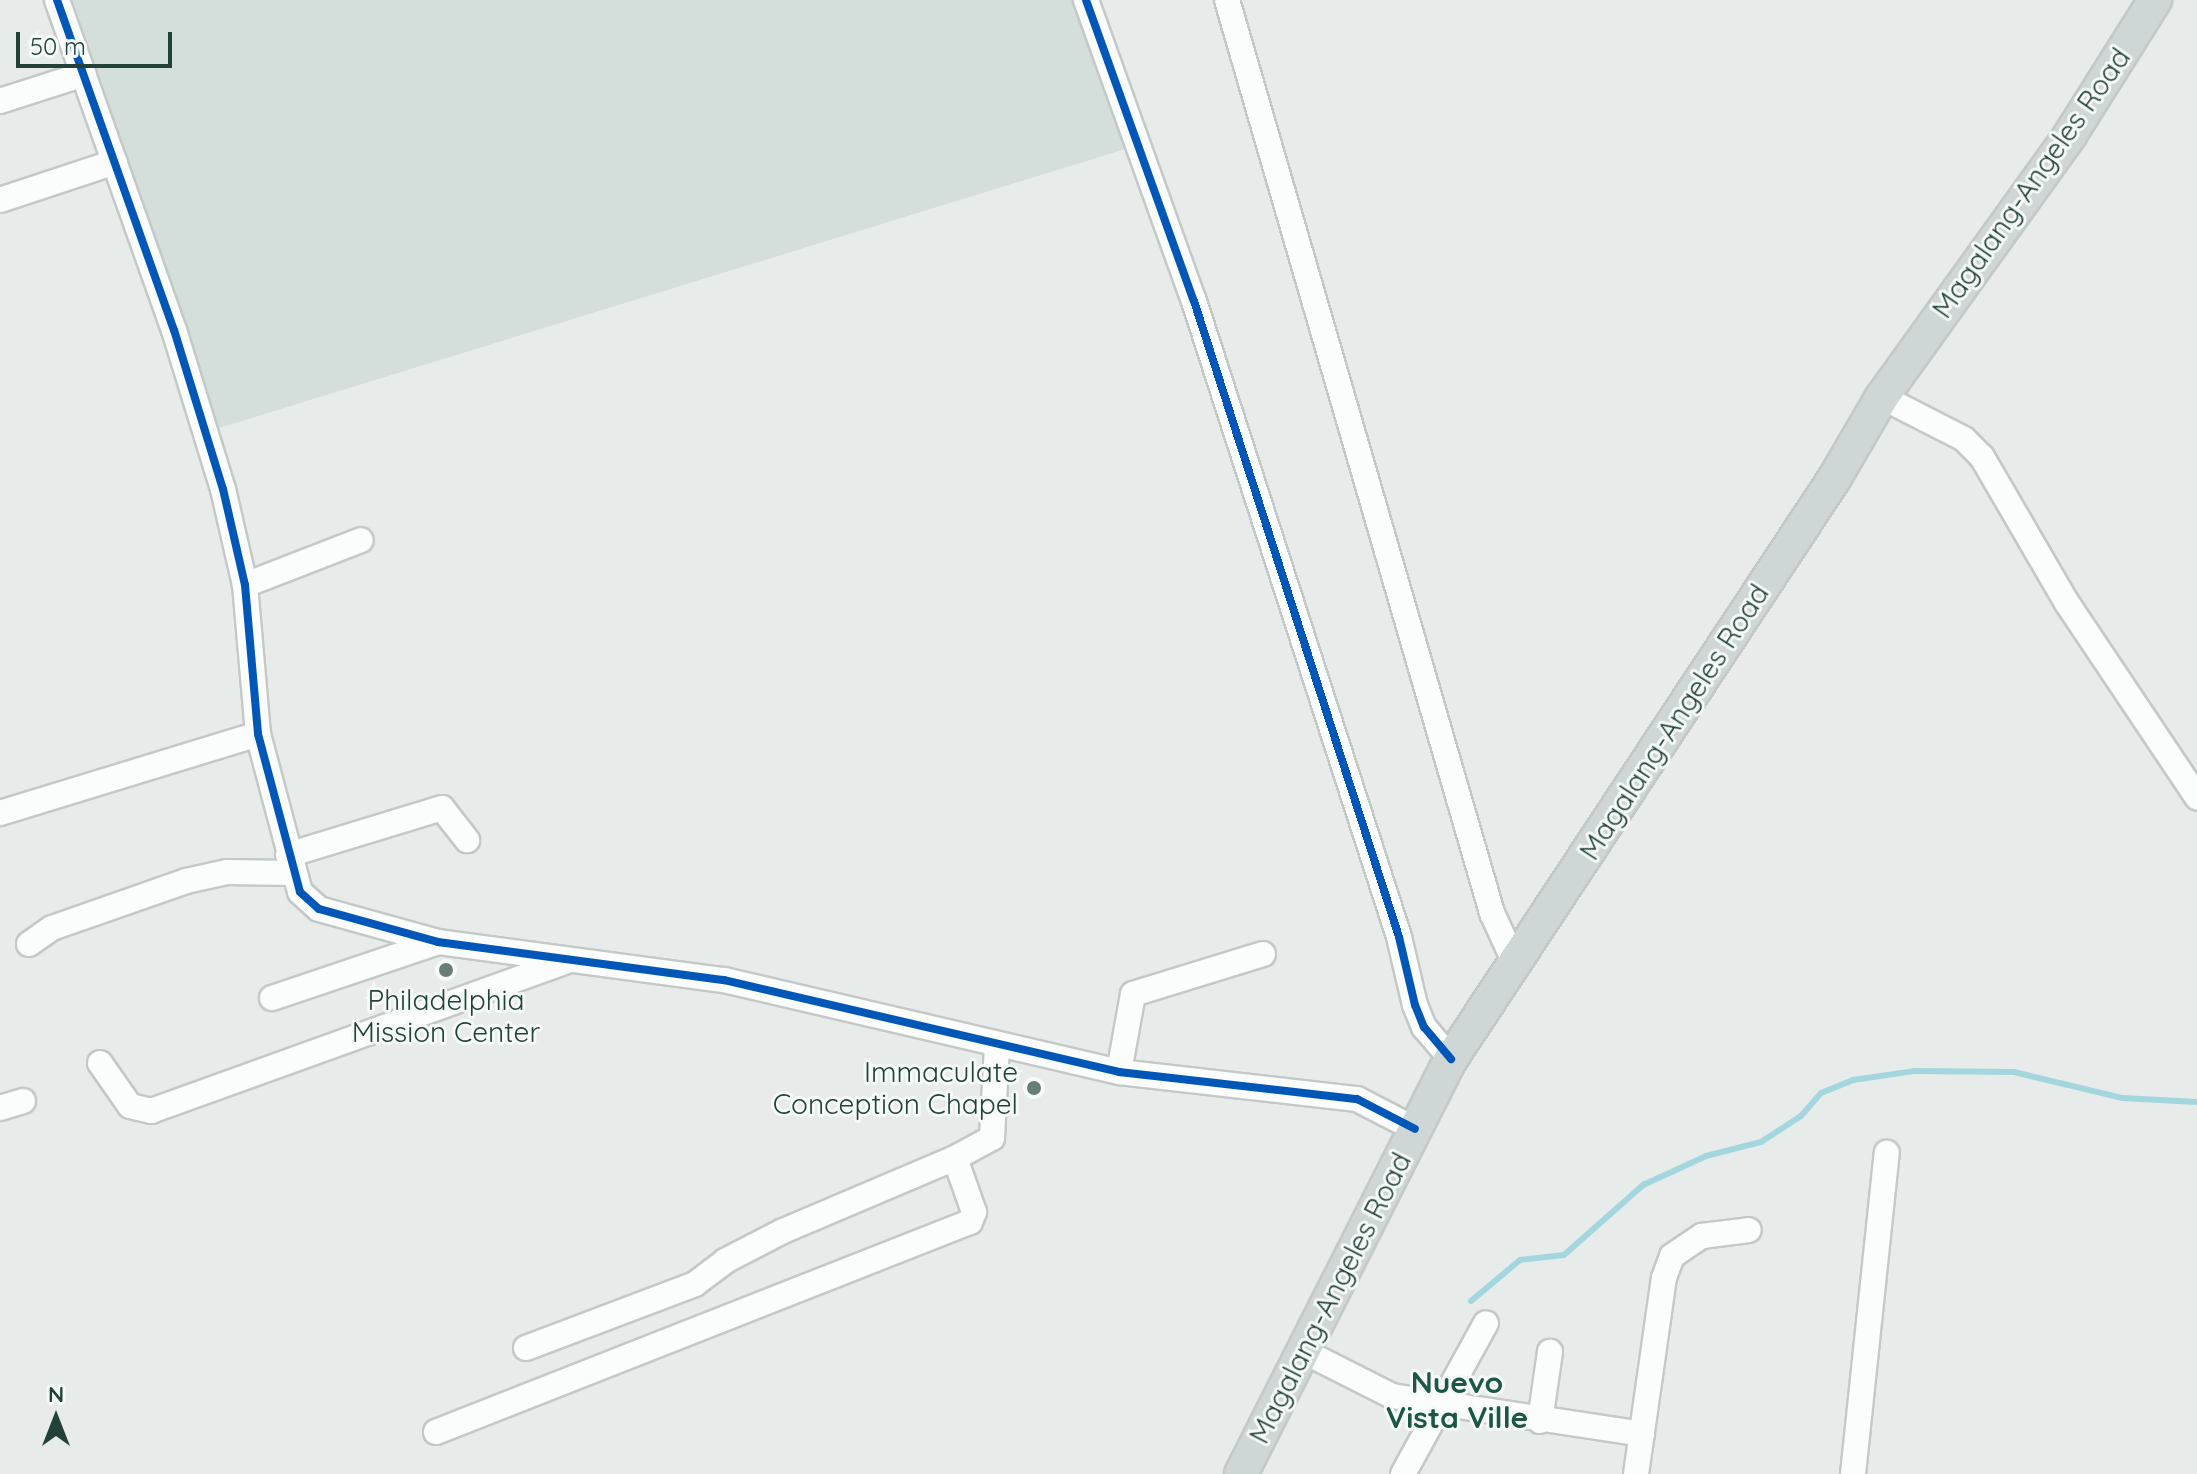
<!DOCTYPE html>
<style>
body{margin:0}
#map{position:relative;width:2197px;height:1474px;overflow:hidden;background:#e7ecea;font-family:Quicksand,sans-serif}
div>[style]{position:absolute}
.built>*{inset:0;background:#d4deda}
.stream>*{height:6px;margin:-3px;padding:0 3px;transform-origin:3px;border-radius:3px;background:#a4d6dd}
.roads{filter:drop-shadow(2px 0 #c4c9c7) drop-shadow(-2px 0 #c4c9c7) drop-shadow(0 2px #c4c9c7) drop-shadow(0 -2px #c4c9c7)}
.minor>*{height:24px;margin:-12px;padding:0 12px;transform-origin:12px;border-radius:12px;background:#fbfcfc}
.major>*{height:32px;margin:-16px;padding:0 16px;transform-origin:16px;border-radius:16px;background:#ced7d5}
.cycleway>*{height:8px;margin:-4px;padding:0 4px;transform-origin:4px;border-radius:4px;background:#0057b8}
.dots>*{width:22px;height:22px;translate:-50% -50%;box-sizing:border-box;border:4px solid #f5faf8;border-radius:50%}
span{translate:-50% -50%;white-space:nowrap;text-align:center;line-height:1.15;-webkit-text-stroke:6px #f5faf8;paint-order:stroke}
.street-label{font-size:28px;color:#224239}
.poi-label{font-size:28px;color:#224239}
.right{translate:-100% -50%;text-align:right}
.neighbourhood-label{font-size:30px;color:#1b5647;font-weight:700}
.north{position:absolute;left:16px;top:1378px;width:80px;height:80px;-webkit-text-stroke:6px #f5faf8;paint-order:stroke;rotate:0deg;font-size:22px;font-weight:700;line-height:32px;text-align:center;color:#224239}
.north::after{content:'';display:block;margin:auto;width:28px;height:36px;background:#224239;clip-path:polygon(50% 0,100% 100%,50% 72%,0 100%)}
.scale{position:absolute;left:16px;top:32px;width:156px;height:36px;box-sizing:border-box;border:4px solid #224239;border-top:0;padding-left:10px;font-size:24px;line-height:28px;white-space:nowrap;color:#224239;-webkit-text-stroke:6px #f5faf8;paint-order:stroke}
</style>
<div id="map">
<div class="built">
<div style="clip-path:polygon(73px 0,1081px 0,1132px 147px,216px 429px)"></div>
</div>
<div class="stream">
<div style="left:1471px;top:1301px;width:64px;rotate:-39.9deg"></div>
<div style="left:1520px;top:1260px;width:44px;rotate:-6.5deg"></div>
<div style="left:1564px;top:1255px;width:106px;rotate:-41.5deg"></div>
<div style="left:1643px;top:1185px;width:69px;rotate:-24.7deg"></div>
<div style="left:1706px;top:1156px;width:57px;rotate:-14.3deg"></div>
<div style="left:1761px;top:1142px;width:48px;rotate:-33deg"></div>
<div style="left:1801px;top:1116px;width:30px;rotate:-49deg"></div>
<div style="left:1821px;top:1093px;width:35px;rotate:-22deg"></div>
<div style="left:1853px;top:1080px;width:63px;rotate:-8.3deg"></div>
<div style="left:1915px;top:1071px;width:99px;rotate:0.6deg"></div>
<div style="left:2014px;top:1072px;width:111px;rotate:13.5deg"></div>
<div style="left:2122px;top:1098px;width:75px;rotate:3.1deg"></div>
</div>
<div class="roads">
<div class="minor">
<div style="left:57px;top:0;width:350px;rotate:70.5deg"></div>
<div style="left:174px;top:330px;width:166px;rotate:72.9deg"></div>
<div style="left:223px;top:489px;width:98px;rotate:77.1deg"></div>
<div style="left:245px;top:585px;width:150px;rotate:85deg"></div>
<div style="left:258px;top:734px;width:163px;rotate:75.1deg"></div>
<div style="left:300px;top:892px;width:25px;rotate:42deg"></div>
<div style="left:319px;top:909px;width:123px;rotate:15.5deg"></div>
<div style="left:438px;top:942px;width:289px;rotate:7.6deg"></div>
<div style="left:724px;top:980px;width:406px;rotate:13.1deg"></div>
<div style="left:1119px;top:1072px;width:240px;rotate:6.5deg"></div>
<div style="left:1357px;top:1099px;width:65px;rotate:27.3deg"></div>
<div style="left:1086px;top:0;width:320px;rotate:70.3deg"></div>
<div style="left:1194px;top:301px;width:668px;rotate:72.13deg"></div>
<div style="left:1399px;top:937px;width:70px;rotate:76.8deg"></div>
<div style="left:1415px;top:1005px;width:24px;rotate:68deg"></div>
<div style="left:1424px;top:1027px;width:42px;rotate:49.8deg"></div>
<div style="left:1227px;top:0;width:951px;rotate:73.81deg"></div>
<div style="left:1492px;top:913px;width:55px;rotate:65.3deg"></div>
<div style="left:0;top:101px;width:88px;rotate:-17.8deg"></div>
<div style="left:0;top:200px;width:121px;rotate:-18.3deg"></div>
<div style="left:1882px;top:397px;width:92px;rotate:27.1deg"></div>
<div style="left:1964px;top:439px;width:25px;rotate:45deg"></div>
<div style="left:1982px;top:457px;width:169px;rotate:59.8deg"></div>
<div style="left:2067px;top:603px;width:234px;rotate:56.2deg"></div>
<div style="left:245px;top:585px;width:124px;rotate:-21.2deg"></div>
<div style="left:0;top:813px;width:270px;rotate:-17deg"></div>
<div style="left:288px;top:855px;width:161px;rotate:-17deg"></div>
<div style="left:442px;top:808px;width:41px;rotate:52deg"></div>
<div style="left:29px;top:944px;width:28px;rotate:-35deg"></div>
<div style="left:52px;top:928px;width:142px;rotate:-19.3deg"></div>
<div style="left:186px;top:881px;width:42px;rotate:-12.4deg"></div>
<div style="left:227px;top:872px;width:67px;rotate:0.9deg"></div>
<div style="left:272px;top:998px;width:175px;rotate:-18.6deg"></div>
<div style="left:100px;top:1063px;width:52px;rotate:55.1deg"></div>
<div style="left:130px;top:1106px;width:22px;rotate:13deg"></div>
<div style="left:151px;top:1111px;width:439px;rotate:-19.8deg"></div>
<div style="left:1119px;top:1072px;width:79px;rotate:-79.8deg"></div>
<div style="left:1133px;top:994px;width:136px;rotate:-17.1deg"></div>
<div style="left:0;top:1108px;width:24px;rotate:-17deg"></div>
<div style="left:526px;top:1348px;width:181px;rotate:-20.7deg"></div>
<div style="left:695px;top:1284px;width:38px;rotate:-37deg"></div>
<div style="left:725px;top:1261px;width:65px;rotate:-27.3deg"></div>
<div style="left:783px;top:1231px;width:187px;rotate:-23deg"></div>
<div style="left:1303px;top:1351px;width:100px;rotate:26.8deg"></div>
<div style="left:1392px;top:1396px;width:253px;rotate:8.6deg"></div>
<div style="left:1540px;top:1421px;width:70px;rotate:-81.8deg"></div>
<div style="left:436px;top:1432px;width:574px;rotate:-21.47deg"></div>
<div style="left:970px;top:1222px;width:11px;rotate:-68deg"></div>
<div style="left:974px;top:1212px;width:57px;rotate:-109.4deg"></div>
<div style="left:955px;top:1158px;width:42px;rotate:-28.4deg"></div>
<div style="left:992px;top:1138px;width:93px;rotate:-86.9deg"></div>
<div style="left:1403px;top:1474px;width:172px;rotate:-61.2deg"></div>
<div style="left:1636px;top:1474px;width:198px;rotate:-81.9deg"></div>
<div style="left:1664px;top:1278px;width:23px;rotate:-70deg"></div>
<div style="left:1672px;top:1256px;width:36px;rotate:-34deg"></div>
<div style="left:1702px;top:1236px;width:47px;rotate:-7.3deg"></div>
<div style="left:1853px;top:1474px;width:323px;rotate:-84deg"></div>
</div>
<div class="major">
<div style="left:1241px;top:1474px;width:465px;rotate:-63.2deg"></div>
<div style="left:1451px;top:1059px;width:695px;rotate:-56.56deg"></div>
<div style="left:1834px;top:479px;width:95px;rotate:-59.7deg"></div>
<div style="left:1882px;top:397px;width:322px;rotate:-54.3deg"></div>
<div style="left:2070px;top:135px;width:160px;rotate:-57.8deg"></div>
</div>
</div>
<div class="cycleway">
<div style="left:57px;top:0;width:350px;rotate:70.5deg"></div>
<div style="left:174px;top:330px;width:166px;rotate:72.9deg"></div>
<div style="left:223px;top:489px;width:98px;rotate:77.1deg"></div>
<div style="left:245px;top:585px;width:150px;rotate:85deg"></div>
<div style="left:258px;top:734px;width:163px;rotate:75.1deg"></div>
<div style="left:300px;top:892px;width:25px;rotate:42deg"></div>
<div style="left:319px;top:909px;width:123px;rotate:15.5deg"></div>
<div style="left:438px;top:942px;width:289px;rotate:7.6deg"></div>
<div style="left:724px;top:980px;width:406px;rotate:13.1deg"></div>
<div style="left:1119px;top:1072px;width:240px;rotate:6.5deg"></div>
<div style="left:1357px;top:1099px;width:65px;rotate:27.3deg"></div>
<div style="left:1086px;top:0;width:320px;rotate:70.3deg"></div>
<div style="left:1194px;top:301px;width:668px;rotate:72.13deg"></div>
<div style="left:1399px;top:937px;width:70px;rotate:76.8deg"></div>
<div style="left:1415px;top:1005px;width:24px;rotate:68deg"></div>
<div style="left:1424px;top:1027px;width:42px;rotate:49.8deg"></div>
</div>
<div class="dots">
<div style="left:446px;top:970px;background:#677e77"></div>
<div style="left:1034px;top:1088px;background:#677e77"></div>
</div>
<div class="street-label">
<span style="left:2031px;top:183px;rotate:-55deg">Magalang-Angeles Road</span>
<span style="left:1674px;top:722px;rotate:-57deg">Magalang-Angeles Road</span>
<span style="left:1330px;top:1298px;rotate:-63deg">Magalang-Angeles Road</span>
</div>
<div class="poi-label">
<span style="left:446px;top:1016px">Philadelphia<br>Mission Center</span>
<span class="right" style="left:1018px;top:1088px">Immaculate<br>Conception Chapel</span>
</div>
<div class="neighbourhood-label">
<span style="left:1457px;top:1399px">Nuevo<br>Vista Ville</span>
</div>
<div class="north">N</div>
<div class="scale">50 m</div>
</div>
